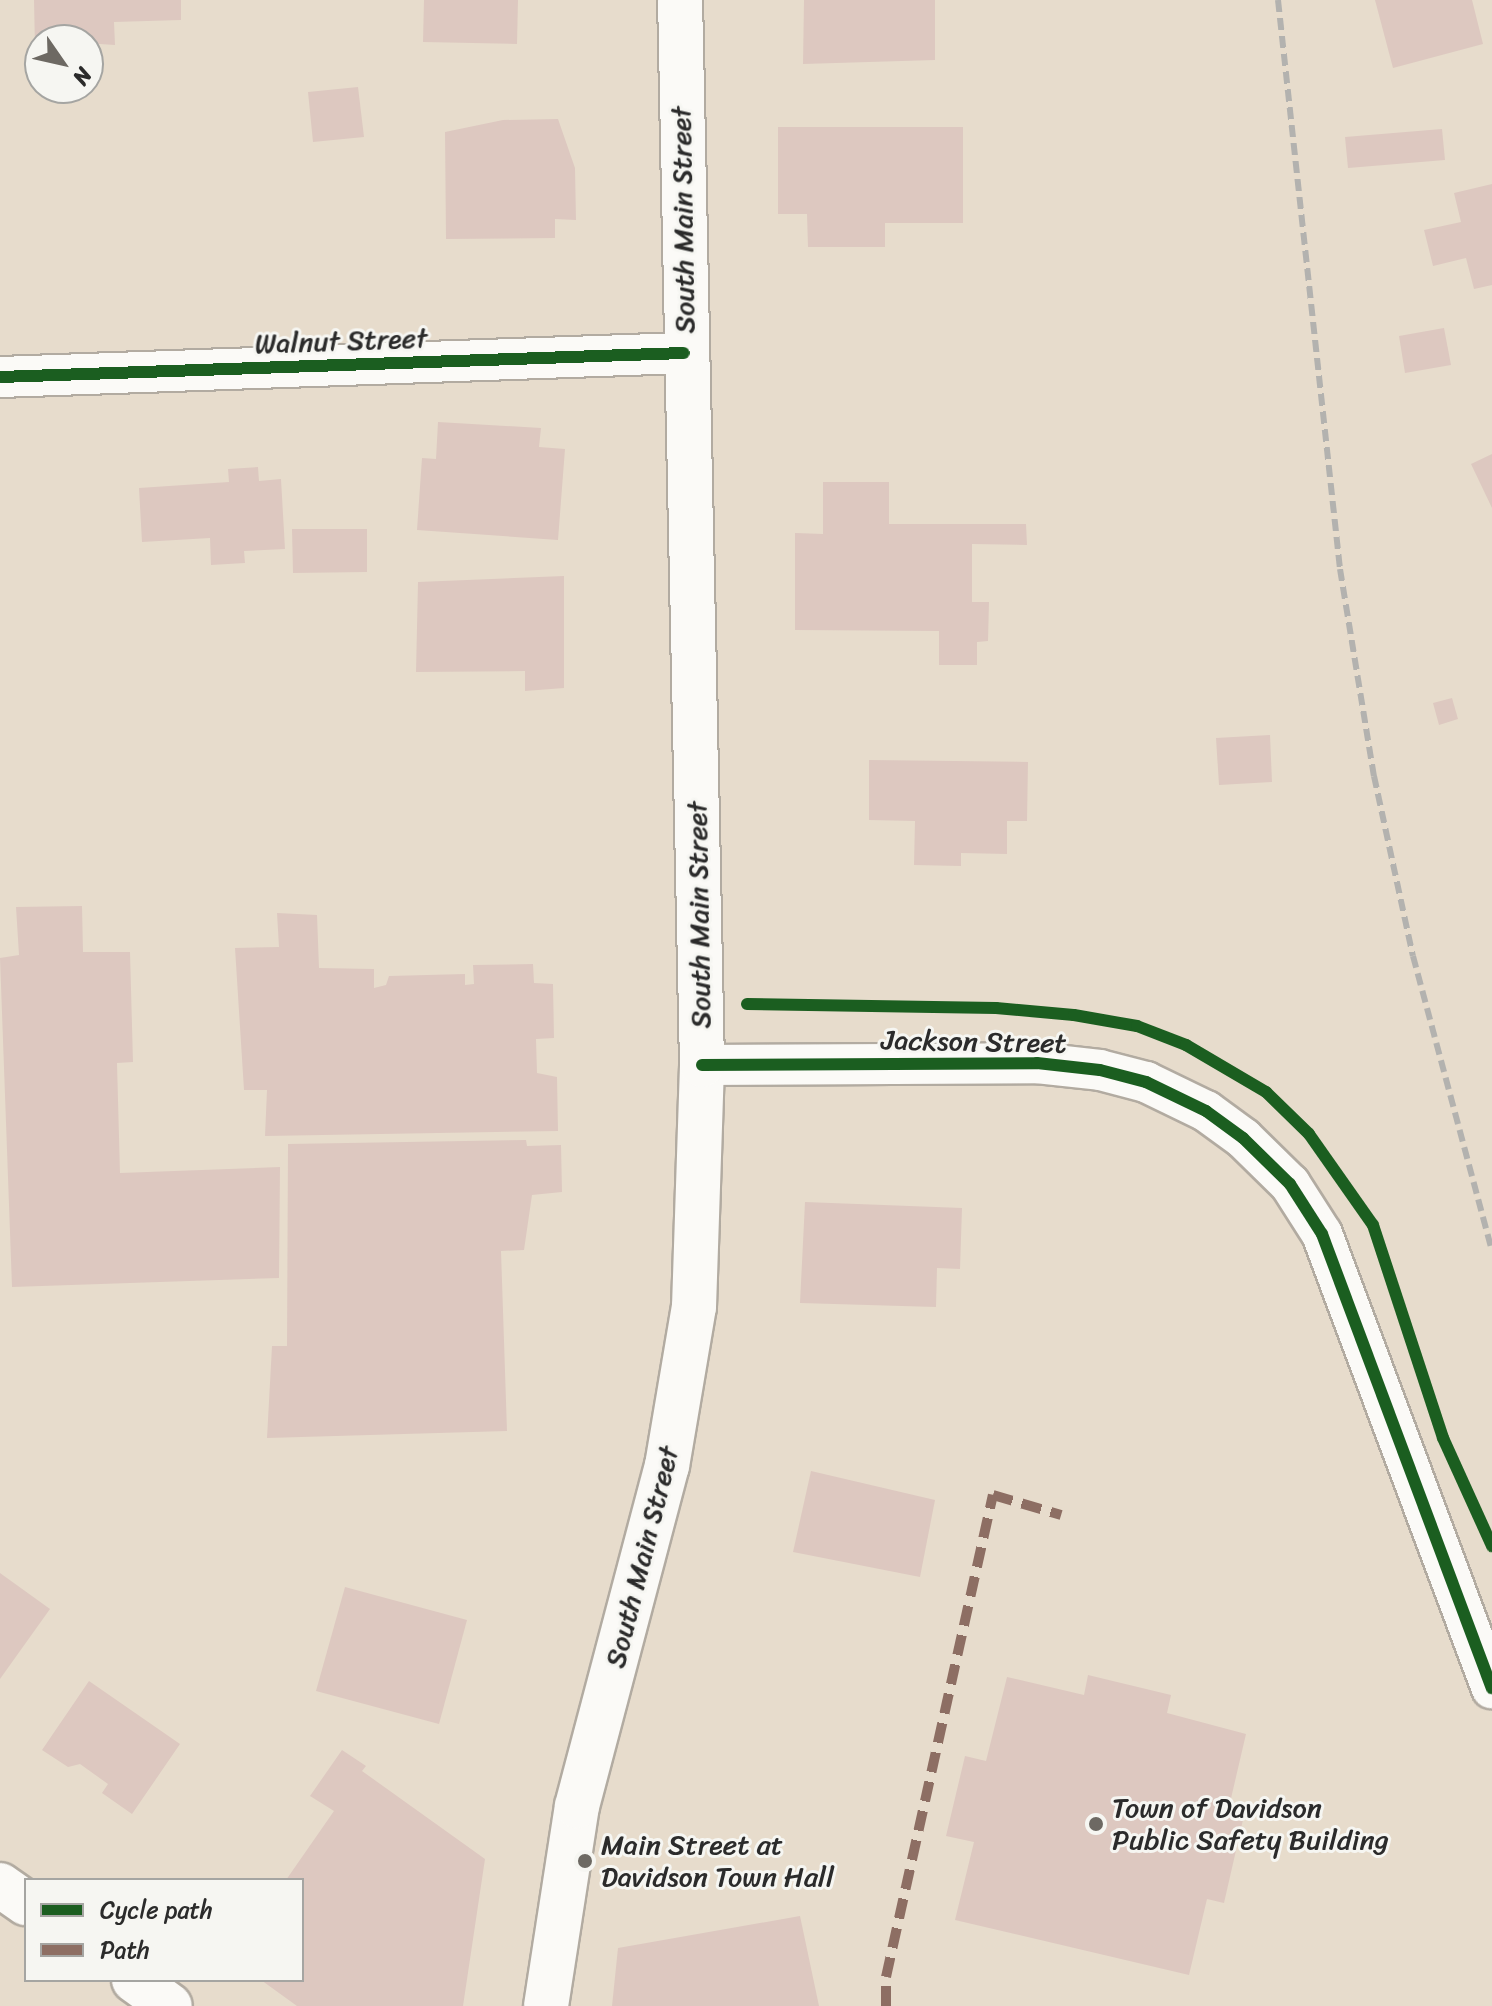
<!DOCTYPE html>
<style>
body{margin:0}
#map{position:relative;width:1492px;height:2006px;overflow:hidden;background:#e7dccc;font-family:Sriracha,sans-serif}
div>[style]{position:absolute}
.building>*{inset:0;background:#ddc8c0}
.roads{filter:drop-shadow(2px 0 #b2aba1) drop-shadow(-2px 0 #b2aba1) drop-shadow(0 2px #b2aba1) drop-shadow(0 -2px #b2aba1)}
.street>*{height:40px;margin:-20px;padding:0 20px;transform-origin:20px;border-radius:20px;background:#fbfaf7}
.secondary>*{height:44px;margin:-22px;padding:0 22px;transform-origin:22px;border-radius:22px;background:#fbfaf7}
.primary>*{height:44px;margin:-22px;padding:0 22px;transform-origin:22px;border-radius:22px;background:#fbfaf7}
.rail>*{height:6px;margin-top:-3px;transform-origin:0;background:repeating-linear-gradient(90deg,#b3b2af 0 12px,transparent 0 18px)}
.quiet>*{height:10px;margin-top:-5px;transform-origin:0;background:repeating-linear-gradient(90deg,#8d6e63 0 20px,transparent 0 30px)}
.cycleway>*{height:12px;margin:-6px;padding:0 6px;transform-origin:6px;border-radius:6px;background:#1b5e20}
.dots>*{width:22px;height:22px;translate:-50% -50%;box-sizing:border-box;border:4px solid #f6f6f2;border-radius:50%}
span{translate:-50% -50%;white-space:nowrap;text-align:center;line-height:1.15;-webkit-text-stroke:6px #f6f6f2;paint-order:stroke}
.street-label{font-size:28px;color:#2b2b2b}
.poi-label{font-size:28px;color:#2b2b2b}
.left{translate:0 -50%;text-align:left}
.legend{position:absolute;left:24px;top:1878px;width:280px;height:104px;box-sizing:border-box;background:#f6f6f2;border:2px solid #a5a5a2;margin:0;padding:10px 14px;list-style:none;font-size:24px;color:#2b2b2b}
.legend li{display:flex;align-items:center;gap:16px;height:40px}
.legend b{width:40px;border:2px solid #a5a5a2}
.north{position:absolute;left:24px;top:24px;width:80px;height:80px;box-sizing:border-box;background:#f6f6f2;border:2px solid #a5a5a2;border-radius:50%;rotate:124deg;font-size:22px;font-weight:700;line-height:32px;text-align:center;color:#2b2b2b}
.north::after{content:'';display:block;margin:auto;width:28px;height:36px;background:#6d6963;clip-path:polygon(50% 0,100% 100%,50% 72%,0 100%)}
</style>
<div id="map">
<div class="building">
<div style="clip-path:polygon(34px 0,181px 0,181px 20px,114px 22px,115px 45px,40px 40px,35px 48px)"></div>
<div style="clip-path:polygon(424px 0,518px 0,517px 44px,423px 42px)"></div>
<div style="clip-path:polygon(804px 0,935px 0,935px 60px,803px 64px)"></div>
<div style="clip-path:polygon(1375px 0,1472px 0,1483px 44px,1393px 68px)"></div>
<div style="clip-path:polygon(358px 87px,364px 137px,313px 142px,308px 92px)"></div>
<div style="clip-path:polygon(558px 119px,575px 168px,576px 220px,555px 219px,555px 238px,446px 239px,445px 132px,503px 120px)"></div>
<div style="clip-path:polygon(778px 127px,963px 127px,963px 223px,885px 223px,885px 247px,808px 247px,807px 214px,778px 214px)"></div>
<div style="clip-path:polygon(1442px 129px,1445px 160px,1348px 168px,1345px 137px)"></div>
<div style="clip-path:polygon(1492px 184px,1492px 285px,1474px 289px,1466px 258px,1433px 266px,1424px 230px,1461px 222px,1454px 193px)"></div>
<div style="clip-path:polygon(1444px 328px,1451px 365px,1405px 373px,1399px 336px)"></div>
<div style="clip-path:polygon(438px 422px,541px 428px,539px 447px,565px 449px,558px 540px,417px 530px,422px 458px,436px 459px)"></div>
<div style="clip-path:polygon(1492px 454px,1492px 508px,1471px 464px)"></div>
<div style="clip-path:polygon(258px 467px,259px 481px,281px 479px,285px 549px,244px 551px,245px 563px,211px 565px,210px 538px,142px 542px,139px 488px,229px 482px,228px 469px)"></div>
<div style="clip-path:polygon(823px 482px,889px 482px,889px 524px,1026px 524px,1027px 545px,972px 544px,972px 602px,989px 602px,988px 641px,977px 642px,977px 665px,939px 665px,939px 631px,795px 630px,795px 533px,823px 534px)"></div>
<div style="clip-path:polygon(292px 529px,367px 529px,367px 572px,293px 573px)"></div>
<div style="clip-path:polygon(564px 576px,564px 688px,525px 691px,525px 671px,416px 672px,418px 582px)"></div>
<div style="clip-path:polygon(1452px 698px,1458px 719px,1439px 725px,1433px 703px)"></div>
<div style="clip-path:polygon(1270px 735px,1272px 782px,1219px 785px,1216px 738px)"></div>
<div style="clip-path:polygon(869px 760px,1028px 762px,1027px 821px,1007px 821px,1007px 854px,961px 853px,961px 866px,914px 865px,915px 821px,869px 820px)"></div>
<div style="clip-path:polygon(82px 906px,83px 952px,130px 952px,133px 1062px,117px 1063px,120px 1173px,280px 1167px,279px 1278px,12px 1287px,0 958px,19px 955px,16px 907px)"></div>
<div style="clip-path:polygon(277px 913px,317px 915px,319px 968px,374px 969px,374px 988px,386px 985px,389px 976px,465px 974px,465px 985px,474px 984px,473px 965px,533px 964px,534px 983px,553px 984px,554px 1038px,536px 1039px,537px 1073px,557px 1077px,558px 1131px,265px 1136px,267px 1090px,244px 1090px,235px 948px,279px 947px)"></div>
<div style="clip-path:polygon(526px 1140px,527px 1146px,561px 1145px,562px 1192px,532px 1195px,524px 1250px,501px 1251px,507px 1431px,267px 1438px,272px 1346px,287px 1346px,288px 1144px)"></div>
<div style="clip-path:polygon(805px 1202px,962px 1208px,960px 1269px,937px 1268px,936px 1307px,800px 1303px)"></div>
<div style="clip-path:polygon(811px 1471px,935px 1500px,920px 1577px,793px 1552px)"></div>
<div style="clip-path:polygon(0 1573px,50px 1609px,0 1679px)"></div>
<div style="clip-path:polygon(345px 1587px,467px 1620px,439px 1724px,316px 1691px)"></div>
<div style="clip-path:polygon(1088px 1675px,1171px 1695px,1167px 1713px,1246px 1734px,1229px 1807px,1245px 1811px,1224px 1903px,1207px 1899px,1189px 1975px,955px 1920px,974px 1842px,946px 1836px,965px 1756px,986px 1761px,1007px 1677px,1084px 1695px)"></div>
<div style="clip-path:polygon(89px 1681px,180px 1744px,132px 1814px,102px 1793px,108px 1784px,80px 1764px,68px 1767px,42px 1750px)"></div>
<div style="clip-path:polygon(342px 1750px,366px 1766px,362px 1771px,485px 1859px,463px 2006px,297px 2006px,261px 1980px,302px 1980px,302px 1880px,286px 1880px,334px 1811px,310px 1796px)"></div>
<div style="clip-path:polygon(800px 1916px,819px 2006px,612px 2006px,618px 1948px)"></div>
</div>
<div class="roads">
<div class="street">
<div style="left:0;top:377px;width:684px;rotate:-2.01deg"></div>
<div style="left:702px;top:1065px;width:335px;rotate:-0.3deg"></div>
<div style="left:1037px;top:1063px;width:63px;rotate:6.3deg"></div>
<div style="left:1100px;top:1070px;width:48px;rotate:14.6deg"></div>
<div style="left:1146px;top:1082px;width:67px;rotate:25.8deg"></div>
<div style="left:1206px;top:1111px;width:46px;rotate:36.1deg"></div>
<div style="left:1243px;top:1138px;width:66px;rotate:44.4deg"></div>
<div style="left:1290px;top:1184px;width:59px;rotate:57.4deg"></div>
<div style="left:1322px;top:1234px;width:485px;rotate:69.5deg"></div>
</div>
<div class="secondary">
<div style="left:0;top:1885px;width:32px;rotate:35deg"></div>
<div style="left:134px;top:1980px;width:44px;rotate:35.8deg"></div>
</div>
<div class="primary">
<div style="left:546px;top:2006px;width:202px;rotate:-81.2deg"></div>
<div style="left:577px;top:1806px;width:352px;rotate:-75.2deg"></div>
<div style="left:667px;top:1466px;width:161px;rotate:-80.4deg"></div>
<div style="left:694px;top:1307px;width:242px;rotate:-88.1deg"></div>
<div style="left:702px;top:1065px;width:1065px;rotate:-91.18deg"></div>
</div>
</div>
<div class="rail">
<div style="left:1278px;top:0;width:572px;rotate:83.78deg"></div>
<div style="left:1340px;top:569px;width:210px;rotate:80.7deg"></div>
<div style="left:1374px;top:776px;width:184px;rotate:77.8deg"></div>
<div style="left:1413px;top:956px;width:305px;rotate:75deg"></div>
</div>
<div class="quiet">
<div style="left:886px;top:2006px;width:29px;rotate:-90deg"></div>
<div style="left:886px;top:1977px;width:494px;rotate:-77.5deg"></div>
<div style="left:993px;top:1495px;width:71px;rotate:16.4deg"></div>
</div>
<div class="cycleway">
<div style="left:0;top:377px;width:684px;rotate:-2.01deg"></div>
<div style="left:747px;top:1004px;width:249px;rotate:0.9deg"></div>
<div style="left:996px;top:1008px;width:78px;rotate:5.1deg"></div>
<div style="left:1074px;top:1015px;width:64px;rotate:9.9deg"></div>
<div style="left:1137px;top:1026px;width:53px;rotate:21.2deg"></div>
<div style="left:1186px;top:1045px;width:93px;rotate:30.4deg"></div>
<div style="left:1266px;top:1092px;width:60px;rotate:44.3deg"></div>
<div style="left:1309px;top:1134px;width:111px;rotate:54.9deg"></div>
<div style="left:1373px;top:1225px;width:224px;rotate:71.8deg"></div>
<div style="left:1443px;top:1438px;width:119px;rotate:65.6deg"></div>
<div style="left:702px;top:1065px;width:335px;rotate:-0.3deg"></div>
<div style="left:1037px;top:1063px;width:63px;rotate:6.3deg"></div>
<div style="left:1100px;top:1070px;width:48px;rotate:14.6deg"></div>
<div style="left:1146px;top:1082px;width:67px;rotate:25.8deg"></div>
<div style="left:1206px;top:1111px;width:46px;rotate:36.1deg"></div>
<div style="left:1243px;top:1138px;width:66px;rotate:44.4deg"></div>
<div style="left:1290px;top:1184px;width:59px;rotate:57.4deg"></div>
<div style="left:1322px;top:1234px;width:485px;rotate:69.5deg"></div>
</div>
<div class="dots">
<div style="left:1096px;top:1824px;background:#6d6963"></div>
<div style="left:585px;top:1861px;background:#6d6963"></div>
</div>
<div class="street-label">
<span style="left:683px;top:220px;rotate:-91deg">South Main Street</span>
<span style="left:341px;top:341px;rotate:-2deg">Walnut Street</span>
<span style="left:699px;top:915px;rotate:-91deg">South Main Street</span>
<span style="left:974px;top:1042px;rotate:1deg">Jackson Street</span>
<span style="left:642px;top:1557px;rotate:-76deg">South Main Street</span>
</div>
<div class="poi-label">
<span class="left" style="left:1112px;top:1824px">Town of Davidson<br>Public Safety Building</span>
<span class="left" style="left:601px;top:1861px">Main Street at<br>Davidson Town Hall</span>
</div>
<ul class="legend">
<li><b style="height:10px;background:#1b5e20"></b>Cycle path</li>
<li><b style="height:10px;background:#8d6e63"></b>Path</li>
</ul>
<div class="north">N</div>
</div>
